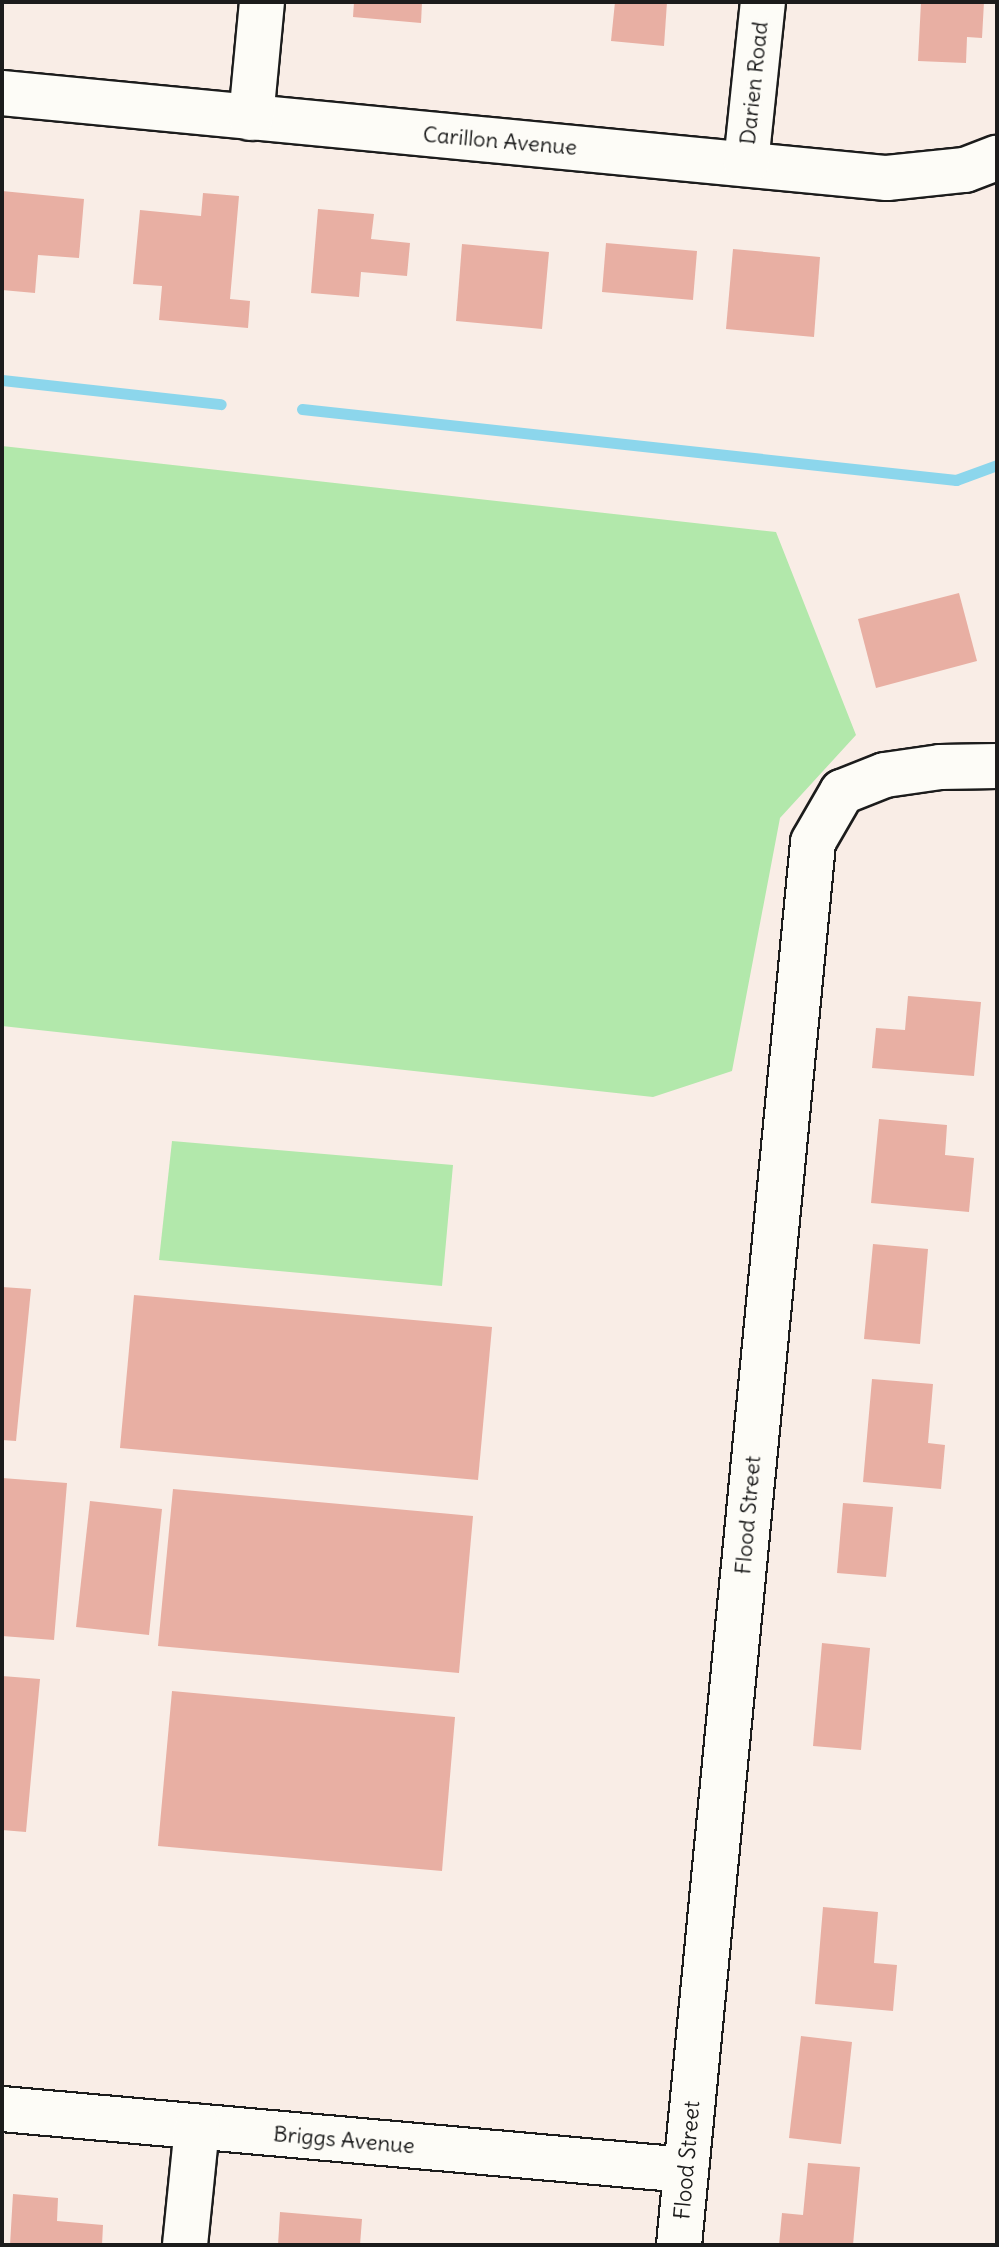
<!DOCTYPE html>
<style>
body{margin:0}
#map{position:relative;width:999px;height:2247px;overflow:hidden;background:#f9ede6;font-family:Delius,sans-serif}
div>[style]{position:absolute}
.green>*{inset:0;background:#b2e8ab}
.stream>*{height:11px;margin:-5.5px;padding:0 5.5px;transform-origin:5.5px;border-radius:5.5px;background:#8cd6ec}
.building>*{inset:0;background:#e8afa3}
.roads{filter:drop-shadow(2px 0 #1c1c1c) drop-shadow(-2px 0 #1c1c1c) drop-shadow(0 2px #1c1c1c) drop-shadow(0 -2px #1c1c1c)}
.minor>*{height:44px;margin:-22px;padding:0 22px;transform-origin:22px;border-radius:22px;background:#fdfcf7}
span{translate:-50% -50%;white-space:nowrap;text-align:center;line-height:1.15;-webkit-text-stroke:6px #fdfcf7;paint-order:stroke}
.street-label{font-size:22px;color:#1c1c1c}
.frame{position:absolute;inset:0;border:4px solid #1c1c1c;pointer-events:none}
</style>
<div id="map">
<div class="green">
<div style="clip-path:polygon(2px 446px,776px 532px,856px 735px,780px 818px,732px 1071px,653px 1097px,2px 1026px)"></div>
<div style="clip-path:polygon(172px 1141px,453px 1165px,442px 1286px,159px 1260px)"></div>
</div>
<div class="stream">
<div style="left:2px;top:380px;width:220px;rotate:6.3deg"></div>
<div style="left:302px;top:409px;width:658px;rotate:6.2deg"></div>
<div style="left:956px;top:480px;width:44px;rotate:-20.1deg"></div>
</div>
<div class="building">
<div style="clip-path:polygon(354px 2px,422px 2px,421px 23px,353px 17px)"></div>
<div style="clip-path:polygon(615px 2px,667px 2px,664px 46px,611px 41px)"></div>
<div style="clip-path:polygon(921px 2px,984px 2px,982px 38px,967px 37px,966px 63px,918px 61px)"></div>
<div style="clip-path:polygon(2px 191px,84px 199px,79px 258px,38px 255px,35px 293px,2px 290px)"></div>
<div style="clip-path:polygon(203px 193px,239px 196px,230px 299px,250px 301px,248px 328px,159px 320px,162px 286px,133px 284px,140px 210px,201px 216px)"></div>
<div style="clip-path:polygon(318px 209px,374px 214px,371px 239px,410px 243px,407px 276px,361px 272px,359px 297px,311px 293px)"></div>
<div style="clip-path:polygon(606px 243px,697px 251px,693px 300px,602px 292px)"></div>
<div style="clip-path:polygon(462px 244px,549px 252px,542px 329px,456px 321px)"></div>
<div style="clip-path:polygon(733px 249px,820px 257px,814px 337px,726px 329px)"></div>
<div style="clip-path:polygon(959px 593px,977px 661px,876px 688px,858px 619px)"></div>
<div style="clip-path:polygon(908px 996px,981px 1002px,974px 1076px,872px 1068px,876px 1028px,905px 1030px)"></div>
<div style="clip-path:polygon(879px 1119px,947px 1125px,945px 1155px,974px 1158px,969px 1212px,871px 1203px)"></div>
<div style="clip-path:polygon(873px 1244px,928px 1249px,920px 1344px,864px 1339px)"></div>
<div style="clip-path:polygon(2px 1287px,31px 1289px,16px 1441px,2px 1440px)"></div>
<div style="clip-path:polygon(134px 1295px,492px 1327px,478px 1480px,120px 1448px)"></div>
<div style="clip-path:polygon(872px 1379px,933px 1384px,928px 1443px,945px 1445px,941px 1489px,863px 1482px)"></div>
<div style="clip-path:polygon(2px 1478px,67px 1483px,54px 1640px,2px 1636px)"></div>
<div style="clip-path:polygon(173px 1489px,473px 1516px,459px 1673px,158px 1646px)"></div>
<div style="clip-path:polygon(90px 1501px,162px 1509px,149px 1635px,76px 1627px)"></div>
<div style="clip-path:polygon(843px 1503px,893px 1507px,886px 1577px,837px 1573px)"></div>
<div style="clip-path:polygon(822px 1643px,870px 1648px,861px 1750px,813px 1746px)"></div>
<div style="clip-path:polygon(2px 1676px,40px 1679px,26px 1832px,2px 1830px)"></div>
<div style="clip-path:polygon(172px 1691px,455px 1717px,442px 1871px,158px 1846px)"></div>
<div style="clip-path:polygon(823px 1907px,878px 1912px,874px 1963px,897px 1965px,893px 2011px,815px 2004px)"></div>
<div style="clip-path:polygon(801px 2036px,852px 2042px,841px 2144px,789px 2138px)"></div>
<div style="clip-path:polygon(808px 2163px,860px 2167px,853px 2245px,779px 2245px,782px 2213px,803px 2215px)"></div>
<div style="clip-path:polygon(13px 2194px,58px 2198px,57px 2221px,103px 2225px,102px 2245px,10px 2245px)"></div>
<div style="clip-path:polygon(280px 2212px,362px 2219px,360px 2245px,278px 2245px)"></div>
</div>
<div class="roads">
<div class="minor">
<div style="left:2px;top:93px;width:889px;rotate:5.49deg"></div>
<div style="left:887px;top:178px;width:78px;rotate:-5.9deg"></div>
<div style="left:965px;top:170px;width:34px;rotate:-21deg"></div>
<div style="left:251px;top:118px;width:117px;rotate:-84.6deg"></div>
<div style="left:746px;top:163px;width:162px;rotate:-84deg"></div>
<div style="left:2px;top:2109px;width:687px;rotate:5.1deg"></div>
<div style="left:185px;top:2245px;width:119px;rotate:-84.2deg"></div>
<div style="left:679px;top:2245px;width:1409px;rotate:-84.54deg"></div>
<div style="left:813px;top:842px;width:58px;rotate:-59.9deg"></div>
<div style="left:842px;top:792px;width:46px;rotate:-21.6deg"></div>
<div style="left:885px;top:775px;width:56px;rotate:-8.3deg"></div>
<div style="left:940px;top:767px;width:57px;rotate:-1deg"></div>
</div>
</div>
<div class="street-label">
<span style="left:754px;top:83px;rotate:-84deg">Darien Road</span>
<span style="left:500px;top:141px;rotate:5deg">Carillon Avenue</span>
<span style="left:748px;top:1515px;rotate:-85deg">Flood Street</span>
<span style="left:344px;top:2140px;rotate:5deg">Briggs Avenue</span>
<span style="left:687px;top:2160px;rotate:-85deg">Flood Street</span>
</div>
<div class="frame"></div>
</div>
